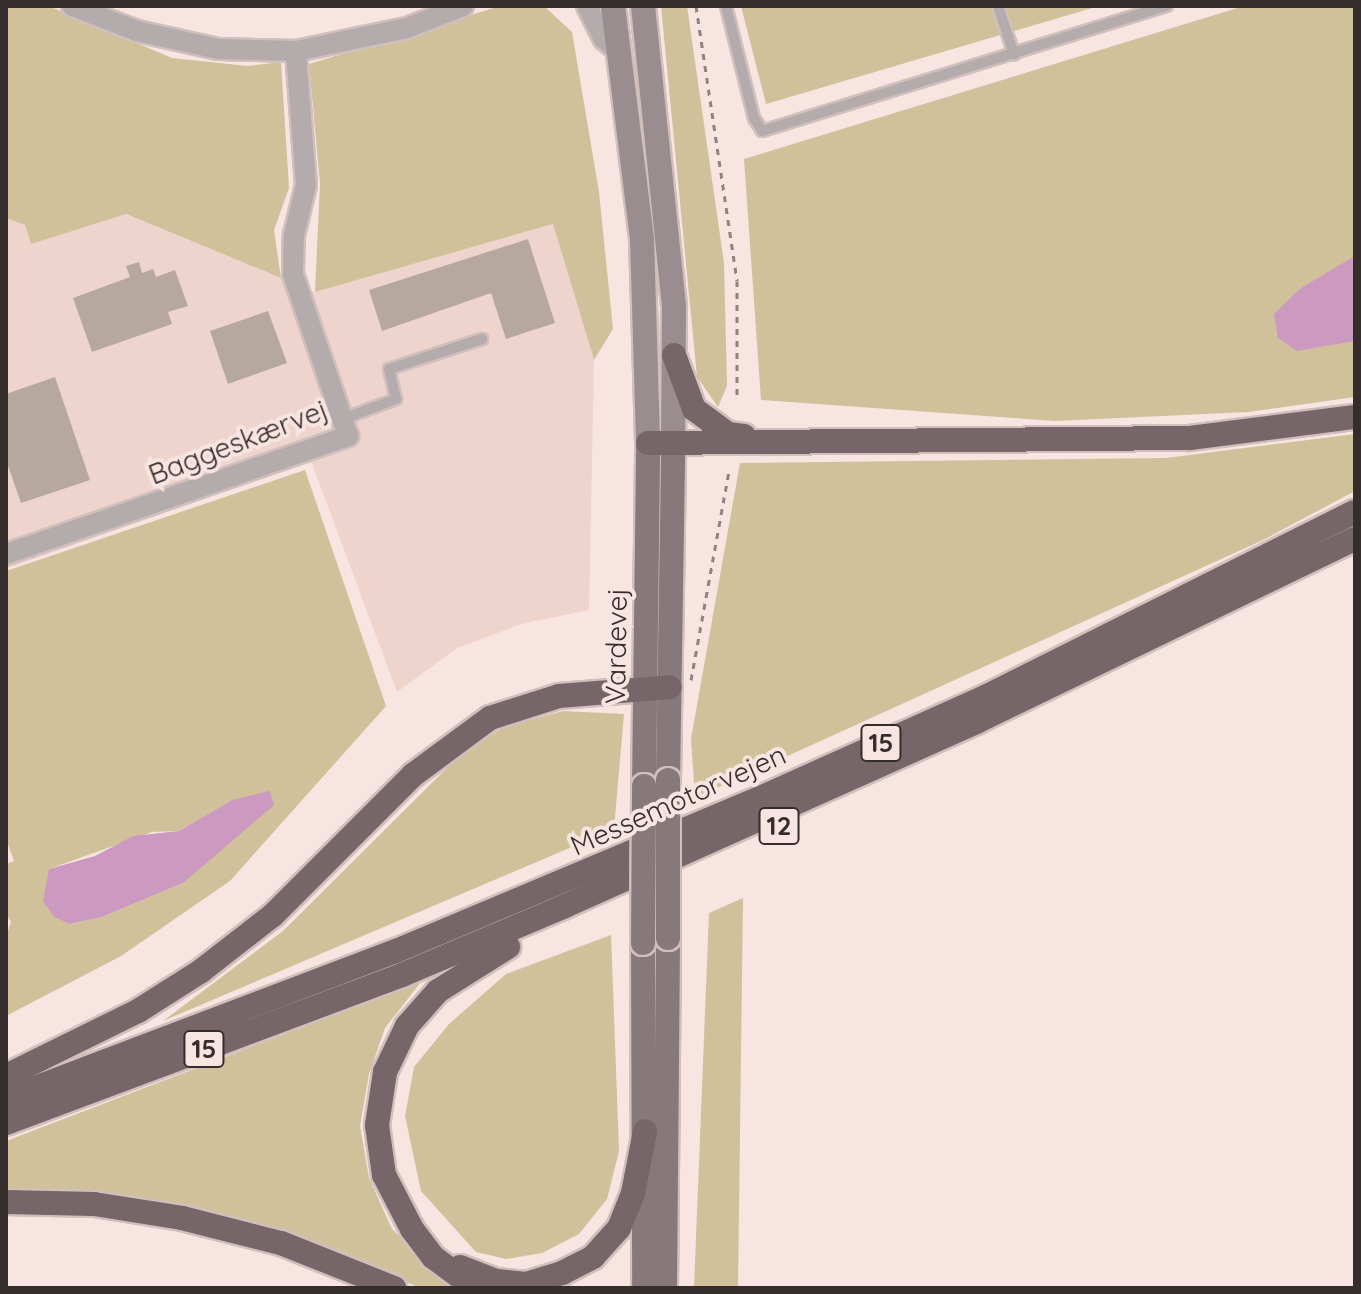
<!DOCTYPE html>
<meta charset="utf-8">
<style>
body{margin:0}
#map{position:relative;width:1361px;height:1294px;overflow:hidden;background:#f8e4e0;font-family:Quicksand,sans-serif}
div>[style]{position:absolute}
.built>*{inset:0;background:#efd4ce}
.green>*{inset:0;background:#d0c19b}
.water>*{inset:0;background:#cc99c1}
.building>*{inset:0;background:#b6a89d}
.path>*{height:3px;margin-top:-1.5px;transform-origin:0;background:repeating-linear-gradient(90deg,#8f827f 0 6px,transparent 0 12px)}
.roads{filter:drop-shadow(2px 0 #d1bfbc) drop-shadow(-2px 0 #d1bfbc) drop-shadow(0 2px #d1bfbc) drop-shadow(0 -2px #d1bfbc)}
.lane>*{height:10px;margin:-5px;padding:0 5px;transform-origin:5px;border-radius:5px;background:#b4abad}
.street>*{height:20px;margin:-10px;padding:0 10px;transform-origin:10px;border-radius:10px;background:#b4abad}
.secondary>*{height:24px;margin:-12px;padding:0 12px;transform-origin:12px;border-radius:12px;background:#9a8d90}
.primary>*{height:24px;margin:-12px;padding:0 12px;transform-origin:12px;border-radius:12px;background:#87787b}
.highway>*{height:24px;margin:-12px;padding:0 12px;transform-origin:12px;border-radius:12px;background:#766569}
.bridges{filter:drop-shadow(2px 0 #d1bfbc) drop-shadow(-2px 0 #d1bfbc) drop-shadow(0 2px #d1bfbc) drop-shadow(0 -2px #d1bfbc)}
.primary-bridge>*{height:24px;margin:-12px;padding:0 12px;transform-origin:12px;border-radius:12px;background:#87787b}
span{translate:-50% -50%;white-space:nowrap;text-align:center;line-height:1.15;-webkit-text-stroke:8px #f8e4e0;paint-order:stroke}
.shield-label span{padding:2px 6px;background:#f8e4e0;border:2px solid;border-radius:6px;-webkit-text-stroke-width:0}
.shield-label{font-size:26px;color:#352d2c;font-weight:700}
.street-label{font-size:28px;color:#352d2c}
.frame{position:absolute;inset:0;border:8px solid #352d2c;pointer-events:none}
</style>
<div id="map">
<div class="built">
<div style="clip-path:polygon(6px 165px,315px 292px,553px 224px,594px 360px,589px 610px,521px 624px,457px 648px,397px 692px,311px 461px,6px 569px)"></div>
</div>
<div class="green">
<div style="clip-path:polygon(6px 6px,49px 6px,172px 58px,248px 66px,281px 62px,289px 188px,274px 230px,281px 278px,126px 214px,31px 244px,25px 225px,6px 218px)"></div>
<div style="clip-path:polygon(544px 6px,572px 32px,599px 192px,613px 329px,594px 360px,553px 224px,315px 292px,320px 183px,309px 64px,497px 7px)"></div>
<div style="clip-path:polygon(661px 6px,687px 6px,724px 263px,727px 386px,718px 407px,697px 377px)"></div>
<div style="clip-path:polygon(741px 6px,1099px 6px,766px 104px)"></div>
<div style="clip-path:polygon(1244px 6px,1355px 6px,1355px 397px,1248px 412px,1055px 421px,761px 400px,744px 159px)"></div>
<div style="clip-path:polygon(1355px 434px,1355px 491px,1263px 540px,695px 798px,691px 739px,740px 463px,1166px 458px)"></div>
<div style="clip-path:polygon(evenodd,305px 470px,386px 706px,230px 881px,121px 956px,6px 1016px,6px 937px,11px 922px,6px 913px,6px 864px,14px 861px,6px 839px,6px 571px,305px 470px,232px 800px,183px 883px,102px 917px,70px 924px,49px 869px,152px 832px,179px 831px,232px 800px)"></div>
<div style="clip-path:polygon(563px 711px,624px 714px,614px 829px,163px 1021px,283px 931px,463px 752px,505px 727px)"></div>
<div style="clip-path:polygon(743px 898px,738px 1288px,694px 1288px,709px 913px)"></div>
<div style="clip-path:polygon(611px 935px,619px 1151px,607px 1199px,579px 1234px,542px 1253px,506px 1259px,476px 1252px,421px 1191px,405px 1116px,414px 1067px,449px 1024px,506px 974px)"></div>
<div style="clip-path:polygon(421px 982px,385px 1028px,369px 1074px,360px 1126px,369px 1178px,392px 1229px,454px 1288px,420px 1288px,290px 1231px,95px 1193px,6px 1190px,6px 1141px)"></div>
</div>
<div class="water">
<div style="clip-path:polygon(1355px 256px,1355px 341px,1297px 351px,1278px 338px,1274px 314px,1301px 288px)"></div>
<div style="clip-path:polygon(270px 791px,274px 805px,183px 883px,102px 917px,70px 924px,54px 917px,43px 901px,49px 869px,95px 856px,133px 836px,179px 831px,232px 800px)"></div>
</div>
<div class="building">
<div style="clip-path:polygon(528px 239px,555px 323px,506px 339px,491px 293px,382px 331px,369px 290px)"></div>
<div style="clip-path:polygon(139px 262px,142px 273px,153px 269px,156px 277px,175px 270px,188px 306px,168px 312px,172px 324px,92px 352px,73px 298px,130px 277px,126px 266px)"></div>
<div style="clip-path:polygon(268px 311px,287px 363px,228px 384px,210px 331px)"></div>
<div style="clip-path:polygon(55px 377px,90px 480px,21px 503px,6px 460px,6px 394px)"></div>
</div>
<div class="path">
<div style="left:696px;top:6px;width:278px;rotate:81.5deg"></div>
<div style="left:737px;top:281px;width:119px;rotate:90deg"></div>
<div style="left:691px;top:680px;width:212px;rotate:-79.7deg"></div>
</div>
<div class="roads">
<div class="lane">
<div style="left:726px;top:6px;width:115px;rotate:76deg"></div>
<div style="left:754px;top:118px;width:15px;rotate:58deg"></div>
<div style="left:762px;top:131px;width:424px;rotate:-17.2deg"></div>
<div style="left:998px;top:6px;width:51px;rotate:71.6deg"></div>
<div style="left:343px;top:419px;width:57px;rotate:-20.7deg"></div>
<div style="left:396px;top:399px;width:31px;rotate:-103deg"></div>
<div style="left:389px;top:369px;width:98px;rotate:-17.9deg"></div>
</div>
<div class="street">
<div style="left:72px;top:6px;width:70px;rotate:21deg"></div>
<div style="left:137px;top:31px;width:83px;rotate:12.5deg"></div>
<div style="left:218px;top:49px;width:78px;rotate:1.5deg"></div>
<div style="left:296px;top:51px;width:113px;rotate:-11.7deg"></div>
<div style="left:407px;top:28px;width:60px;rotate:-21.4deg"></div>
<div style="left:587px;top:6px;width:37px;rotate:63deg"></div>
<div style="left:604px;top:39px;width:21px;rotate:41deg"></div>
<div style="left:6px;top:554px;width:362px;rotate:-19deg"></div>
<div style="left:348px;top:436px;width:171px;rotate:-108.8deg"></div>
<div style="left:293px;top:274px;width:39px;rotate:-89deg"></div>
<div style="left:294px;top:235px;width:51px;rotate:-76.5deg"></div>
<div style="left:306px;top:185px;width:134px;rotate:-94.3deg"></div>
</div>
<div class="secondary">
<div style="left:613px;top:6px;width:234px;rotate:82.9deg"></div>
<div style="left:642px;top:238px;width:205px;rotate:88.3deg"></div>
<div style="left:643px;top:6px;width:303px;rotate:84.1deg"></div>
<div style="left:674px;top:307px;width:137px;rotate:90.4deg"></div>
</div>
<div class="primary">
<div style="left:668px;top:780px;width:336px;rotate:-89.1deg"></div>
<div style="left:644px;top:786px;width:343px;rotate:-89.3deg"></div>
<div style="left:643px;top:943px;width:345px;rotate:89.8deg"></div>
<div style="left:665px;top:1288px;width:350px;rotate:-89.5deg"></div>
</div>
<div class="highway">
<div style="left:674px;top:355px;width:58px;rotate:69.7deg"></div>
<div style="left:694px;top:409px;width:42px;rotate:36.3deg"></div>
<div style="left:728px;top:434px;width:16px;rotate:7deg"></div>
<div style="left:648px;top:443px;width:542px;rotate:-0.53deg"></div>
<div style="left:1190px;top:438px;width:166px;rotate:-7.3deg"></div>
<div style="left:6px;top:1076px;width:147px;rotate:-26.2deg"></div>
<div style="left:138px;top:1011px;width:75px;rotate:-32.4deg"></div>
<div style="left:201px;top:971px;width:91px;rotate:-37.9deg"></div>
<div style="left:273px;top:915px;width:198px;rotate:-45deg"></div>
<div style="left:413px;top:775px;width:96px;rotate:-36.5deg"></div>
<div style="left:490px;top:718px;width:72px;rotate:-17.7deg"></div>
<div style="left:559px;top:696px;width:111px;rotate:-4.6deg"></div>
<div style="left:6px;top:1099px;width:417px;rotate:-20.8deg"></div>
<div style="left:396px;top:951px;width:405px;rotate:-22.8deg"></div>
<div style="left:769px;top:794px;width:239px;rotate:-24.2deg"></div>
<div style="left:987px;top:696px;width:411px;rotate:-26.6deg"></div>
<div style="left:6px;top:1123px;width:423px;rotate:-20.5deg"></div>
<div style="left:402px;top:975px;width:175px;rotate:-22.9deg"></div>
<div style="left:563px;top:907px;width:453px;rotate:-24.1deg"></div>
<div style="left:976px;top:722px;width:421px;rotate:-25.8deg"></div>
<div style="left:6px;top:1202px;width:88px;rotate:1.3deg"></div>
<div style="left:94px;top:1204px;width:89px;rotate:9deg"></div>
<div style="left:182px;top:1218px;width:102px;rotate:14.2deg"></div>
<div style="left:281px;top:1243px;width:122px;rotate:21.7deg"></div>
<div style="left:460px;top:1267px;width:40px;rotate:21deg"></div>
<div style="left:497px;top:1281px;width:29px;rotate:6deg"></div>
<div style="left:526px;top:1284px;width:38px;rotate:-17deg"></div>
<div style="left:562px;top:1273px;width:35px;rotate:-27deg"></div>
<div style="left:593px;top:1257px;width:39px;rotate:-48deg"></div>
<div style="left:619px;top:1228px;width:38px;rotate:-68deg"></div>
<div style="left:633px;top:1193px;width:63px;rotate:-79deg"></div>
<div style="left:475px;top:1288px;width:52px;rotate:-143.6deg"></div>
<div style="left:433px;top:1257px;width:35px;rotate:-127deg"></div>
<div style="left:412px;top:1229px;width:61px;rotate:-117.4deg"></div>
<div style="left:384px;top:1175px;width:50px;rotate:-98deg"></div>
<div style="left:377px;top:1125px;width:54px;rotate:-81.4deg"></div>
<div style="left:385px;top:1072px;width:51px;rotate:-64.4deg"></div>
<div style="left:407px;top:1026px;width:47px;rotate:-48.5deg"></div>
<div style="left:438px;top:991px;width:83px;rotate:-32.2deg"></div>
</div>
</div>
<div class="bridges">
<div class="primary-bridge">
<div style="left:668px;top:938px;width:158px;rotate:-90deg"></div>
<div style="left:643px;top:943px;width:157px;rotate:-89.6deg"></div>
</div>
</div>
<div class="shield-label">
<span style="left:881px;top:743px">15</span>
<span style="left:779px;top:826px">12</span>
<span style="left:204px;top:1049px">15</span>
</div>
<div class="street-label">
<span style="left:238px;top:442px;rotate:-21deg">Baggeskærvej</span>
<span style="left:616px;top:646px;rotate:-89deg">Vardevej</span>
<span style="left:678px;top:800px;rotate:-24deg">Messemotorvejen</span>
</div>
<div class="frame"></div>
</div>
